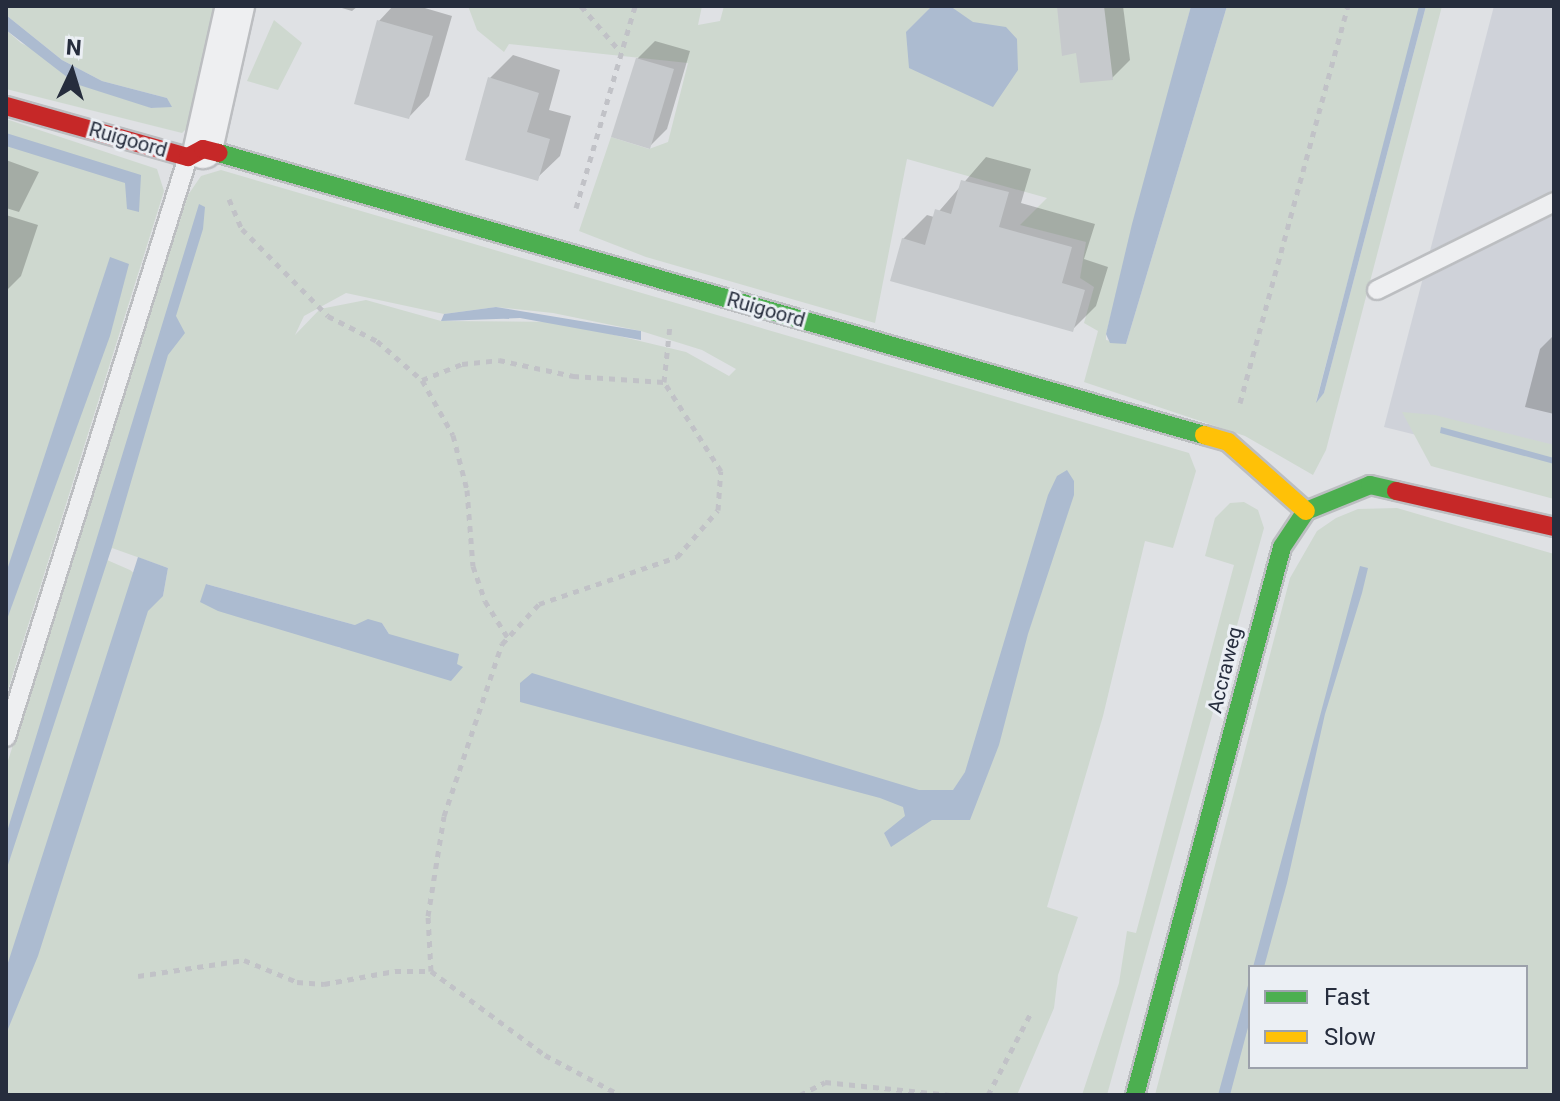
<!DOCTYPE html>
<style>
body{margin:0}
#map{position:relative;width:1560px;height:1101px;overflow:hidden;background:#dfe1e4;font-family:Roboto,sans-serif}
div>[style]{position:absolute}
.built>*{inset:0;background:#cfd2d9}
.green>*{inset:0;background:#ced8cf}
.water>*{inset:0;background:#acbbd0}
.shadow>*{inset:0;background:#0003}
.building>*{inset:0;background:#c6c9cc}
.path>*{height:5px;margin-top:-2.5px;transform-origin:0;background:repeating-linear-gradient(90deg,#c1c2c7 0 6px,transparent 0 12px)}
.roads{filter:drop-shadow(2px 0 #bcbec1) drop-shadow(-2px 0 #bcbec1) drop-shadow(0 2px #bcbec1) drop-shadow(0 -2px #bcbec1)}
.lane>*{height:18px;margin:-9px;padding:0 9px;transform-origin:9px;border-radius:9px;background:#eeeff1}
.street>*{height:38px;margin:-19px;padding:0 19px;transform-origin:19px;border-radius:19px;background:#eeeff1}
.fast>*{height:18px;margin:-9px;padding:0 9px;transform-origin:9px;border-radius:9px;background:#4caf50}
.slow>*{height:18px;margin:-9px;padding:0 9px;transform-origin:9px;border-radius:9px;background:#ffc107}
.jam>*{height:18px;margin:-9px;padding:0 9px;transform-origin:9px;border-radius:9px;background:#c62828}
span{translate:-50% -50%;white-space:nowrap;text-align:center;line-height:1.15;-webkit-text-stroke:6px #ebeff4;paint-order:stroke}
.street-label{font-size:20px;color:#262d3d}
.frame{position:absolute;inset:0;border:8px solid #262d3d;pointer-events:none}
.legend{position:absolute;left:1248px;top:965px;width:280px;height:104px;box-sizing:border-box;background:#ebeff4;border:2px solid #9ca1ab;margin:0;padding:10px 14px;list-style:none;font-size:24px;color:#262d3d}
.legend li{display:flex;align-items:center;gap:16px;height:40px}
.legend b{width:40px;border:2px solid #9ca1ab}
.north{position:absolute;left:32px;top:32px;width:80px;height:80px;-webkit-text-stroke:6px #ebeff4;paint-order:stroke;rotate:4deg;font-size:22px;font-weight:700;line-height:32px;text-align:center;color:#262d3d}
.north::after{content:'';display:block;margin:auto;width:28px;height:36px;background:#262d3d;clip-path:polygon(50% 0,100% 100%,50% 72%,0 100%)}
</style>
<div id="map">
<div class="built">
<div style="clip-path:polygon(1494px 6px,1554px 6px,1554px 469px,1384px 427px)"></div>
</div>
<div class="green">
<div style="clip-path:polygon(6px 6px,217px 6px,187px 128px,182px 133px,6px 89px,6px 30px,21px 43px,151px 108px,171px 106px,167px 98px,102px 81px,62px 60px,6px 15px)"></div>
<div style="clip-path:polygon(468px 6px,702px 6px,698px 25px,720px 21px,724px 6px,1191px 6px,1106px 334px,1106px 340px,1126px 344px,1227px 6px,1420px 6px,1316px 402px,1324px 393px,1426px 6px,1442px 6px,1326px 450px,1313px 475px,1245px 436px,1084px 382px,1098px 331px,1084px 323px,1094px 287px,1080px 278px,1086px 242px,1020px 225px,1047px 198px,907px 159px,875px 323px,646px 257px,579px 231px,611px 137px,649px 149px,668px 142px,688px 63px,509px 44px,504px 52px,477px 30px)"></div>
<div style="clip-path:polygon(274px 20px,302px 43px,278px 90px,247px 81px)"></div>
<div style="clip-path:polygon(6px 119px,157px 169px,164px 191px,6px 696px)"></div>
<div style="clip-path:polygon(evenodd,221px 170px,1189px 453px,1196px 471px,1173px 548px,1145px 541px,1103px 716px,1047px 907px,1078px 917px,1058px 975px,1054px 1008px,1017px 1095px,6px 1095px,6px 767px,188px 195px,201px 176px,221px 170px,346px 293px,444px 314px,496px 307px,553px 313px,641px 331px,702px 350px,736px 369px,729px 376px,686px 352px,560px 322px,441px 321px,366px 300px,320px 309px,295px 335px,304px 316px,346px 293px,221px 170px,112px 548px,168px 568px,163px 596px,130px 570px,107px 560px,112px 548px,221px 170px,206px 584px,355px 625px,382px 623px,389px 634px,340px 648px,206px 584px)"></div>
<div style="clip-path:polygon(1402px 412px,1435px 415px,1554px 445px,1554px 499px,1431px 466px)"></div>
<div style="clip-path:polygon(1244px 502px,1258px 510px,1264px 528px,1107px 1095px,1082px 1095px,1119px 983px,1127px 931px,1136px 933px,1234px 565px,1205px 556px,1215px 518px,1230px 503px)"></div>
<div style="clip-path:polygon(evenodd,1397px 508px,1554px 554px,1554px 1095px,1155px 1095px,1290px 578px,1317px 531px,1336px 518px,1358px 509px,1397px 508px,1250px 967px,1526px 967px,1526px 1067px,1250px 1067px,1250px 967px)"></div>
</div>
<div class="water">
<div style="clip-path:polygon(950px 6px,973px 22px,1006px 27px,1017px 39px,1018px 70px,993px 107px,909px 68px,906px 32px,931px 7px)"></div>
<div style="clip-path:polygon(1191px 6px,1227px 6px,1126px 344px,1110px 343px,1106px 334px,1132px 224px)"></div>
<div style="clip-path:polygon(1419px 6px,1426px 6px,1324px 393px,1316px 403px)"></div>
<div style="clip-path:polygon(6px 15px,62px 60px,102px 81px,167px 98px,172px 107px,151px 108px,76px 84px,6px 30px)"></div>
<div style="clip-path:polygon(6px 133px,141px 175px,139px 212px,127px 209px,125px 183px,6px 146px)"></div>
<div style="clip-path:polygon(199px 204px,205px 207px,203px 229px,176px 316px,185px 333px,168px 355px,112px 547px,6px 871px,6px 835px)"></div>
<div style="clip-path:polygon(110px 257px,129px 264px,110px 336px,6px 622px,6px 573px)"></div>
<div style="clip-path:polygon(496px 307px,641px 331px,641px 340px,520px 318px,441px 321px,444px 314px)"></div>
<div style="clip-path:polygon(1441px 427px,1554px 458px,1554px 464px,1440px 433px)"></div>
<div style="clip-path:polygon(1067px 470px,1074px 481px,1074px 495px,1028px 634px,999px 745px,970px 820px,932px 820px,891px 847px,884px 833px,905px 816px,903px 807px,880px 798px,520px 702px,520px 683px,532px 673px,919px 790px,953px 790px,965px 772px,1048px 495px,1057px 476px)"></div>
<div style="clip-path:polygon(138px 557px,168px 568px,163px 596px,148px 611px,38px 956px,6px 1034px,6px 969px)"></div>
<div style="clip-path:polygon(1360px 566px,1368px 568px,1362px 593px,1325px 714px,1287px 883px,1264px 967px,1253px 967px)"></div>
<div style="clip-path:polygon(206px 584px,355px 625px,368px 619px,382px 623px,389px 634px,459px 654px,457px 664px,463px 667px,451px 681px,218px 611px,200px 602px)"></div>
<div style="clip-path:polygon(1250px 978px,1250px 1020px,1230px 1095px,1218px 1095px)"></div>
</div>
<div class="shadow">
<div style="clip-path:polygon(335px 6px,358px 6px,352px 11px)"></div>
<div style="clip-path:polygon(393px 6px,418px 6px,452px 16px,429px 96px,409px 117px,379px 21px)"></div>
<div style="clip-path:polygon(1059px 6px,1123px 6px,1130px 60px,1112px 78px,1078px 51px)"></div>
<div style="clip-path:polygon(655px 41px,690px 51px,667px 129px,649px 147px,637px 59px)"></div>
<div style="clip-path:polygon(513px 55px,560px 70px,549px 110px,571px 116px,560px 156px,537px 178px,490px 78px)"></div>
<div style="clip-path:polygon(986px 157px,1031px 169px,1021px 203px,1095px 224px,1084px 259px,1108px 267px,1096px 306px,1072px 330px,903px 239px,927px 215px,934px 217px)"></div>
<div style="clip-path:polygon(6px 160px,39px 172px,19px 212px,6px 208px)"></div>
<div style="clip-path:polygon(6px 215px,38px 225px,21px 276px,6px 291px)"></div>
<div style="clip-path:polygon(1554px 335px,1554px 414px,1525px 407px,1540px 349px)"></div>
</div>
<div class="building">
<div style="clip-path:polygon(1057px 6px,1104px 6px,1113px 80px,1080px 83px,1076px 53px,1062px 56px)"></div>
<div style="clip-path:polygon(377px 20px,433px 36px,409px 119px,354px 104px)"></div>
<div style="clip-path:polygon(636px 58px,674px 69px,650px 149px,611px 137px)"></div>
<div style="clip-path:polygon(488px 77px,539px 93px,527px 132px,550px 139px,538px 181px,465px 160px)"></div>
<div style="clip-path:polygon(961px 180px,1009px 192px,999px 227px,1072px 247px,1062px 283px,1085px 290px,1073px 332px,890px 281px,902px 238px,925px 245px,935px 209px,951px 214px)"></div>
</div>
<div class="path">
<div style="left:581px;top:6px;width:57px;rotate:49.3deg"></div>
<div style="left:229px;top:199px;width:33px;rotate:67deg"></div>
<div style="left:242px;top:229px;width:122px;rotate:45.3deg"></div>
<div style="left:328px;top:316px;width:55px;rotate:27deg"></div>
<div style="left:377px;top:341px;width:60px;rotate:40.9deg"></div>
<div style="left:422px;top:380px;width:63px;rotate:60.6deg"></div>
<div style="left:453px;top:435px;width:57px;rotate:75.7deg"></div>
<div style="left:467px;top:490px;width:76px;rotate:85.5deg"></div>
<div style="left:473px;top:566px;width:37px;rotate:71deg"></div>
<div style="left:485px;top:601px;width:44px;rotate:58.1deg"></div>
<div style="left:576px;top:208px;width:210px;rotate:-73.7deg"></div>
<div style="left:422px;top:380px;width:43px;rotate:-21.8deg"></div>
<div style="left:462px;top:364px;width:37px;rotate:-6deg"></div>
<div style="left:499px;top:360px;width:76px;rotate:12.2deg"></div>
<div style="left:573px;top:376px;width:91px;rotate:3.8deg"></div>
<div style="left:1240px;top:403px;width:411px;rotate:-74.8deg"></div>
<div style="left:431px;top:971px;width:55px;rotate:-93.1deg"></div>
<div style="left:428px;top:916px;width:101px;rotate:-80.9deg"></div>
<div style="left:444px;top:816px;width:182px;rotate:-71.4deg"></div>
<div style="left:502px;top:644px;width:54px;rotate:-47.2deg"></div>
<div style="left:539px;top:604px;width:146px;rotate:-18.8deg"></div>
<div style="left:677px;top:557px;width:62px;rotate:-48.9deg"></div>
<div style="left:718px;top:510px;width:39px;rotate:-86deg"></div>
<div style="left:721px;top:471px;width:106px;rotate:-122.6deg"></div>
<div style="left:664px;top:382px;width:57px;rotate:-84deg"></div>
<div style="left:138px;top:976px;width:107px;rotate:-8.6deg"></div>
<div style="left:244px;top:960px;width:57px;rotate:22.5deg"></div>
<div style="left:297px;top:982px;width:27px;rotate:4deg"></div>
<div style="left:324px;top:984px;width:72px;rotate:-10.4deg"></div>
<div style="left:395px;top:971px;width:36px"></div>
<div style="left:431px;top:971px;width:142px;rotate:36.4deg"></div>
<div style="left:545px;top:1055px;width:85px;rotate:28.1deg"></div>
<div style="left:800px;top:1095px;width:28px;rotate:-27deg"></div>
<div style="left:825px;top:1082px;width:126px;rotate:5.9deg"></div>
<div style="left:988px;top:1095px;width:95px;rotate:-62.4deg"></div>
</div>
<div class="roads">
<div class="lane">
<div style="left:1377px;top:290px;width:198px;rotate:-26.4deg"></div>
<div style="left:6px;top:737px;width:608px;rotate:-72.58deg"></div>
</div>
<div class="street">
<div style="left:203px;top:149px;width:147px;rotate:-77.4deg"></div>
</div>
<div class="fast">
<div style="left:219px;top:153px;width:1025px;rotate:15.98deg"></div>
<div style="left:1135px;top:1095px;width:567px;rotate:-74.98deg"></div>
<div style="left:1282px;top:547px;width:43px;rotate:-56.3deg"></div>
<div style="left:1306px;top:511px;width:69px;rotate:-22.1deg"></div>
<div style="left:1370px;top:485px;width:27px;rotate:13deg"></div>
</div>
<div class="slow">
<div style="left:1204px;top:435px;width:25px;rotate:16deg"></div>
<div style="left:1228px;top:442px;width:104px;rotate:41.5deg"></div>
</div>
<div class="jam">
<div style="left:6px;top:106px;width:189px;rotate:15.7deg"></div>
<div style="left:188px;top:157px;width:17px;rotate:-28deg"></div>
<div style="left:203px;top:149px;width:16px;rotate:14deg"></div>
<div style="left:1396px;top:491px;width:162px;rotate:12.8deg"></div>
</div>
</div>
<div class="street-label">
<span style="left:128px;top:140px;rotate:16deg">Ruigoord</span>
<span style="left:766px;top:310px;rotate:16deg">Ruigoord</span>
<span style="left:1225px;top:670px;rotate:-76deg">Accraweg</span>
</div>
<div class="frame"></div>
<ul class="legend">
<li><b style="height:10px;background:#4caf50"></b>Fast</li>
<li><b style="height:10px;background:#ffc107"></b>Slow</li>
</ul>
<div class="north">N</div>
</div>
